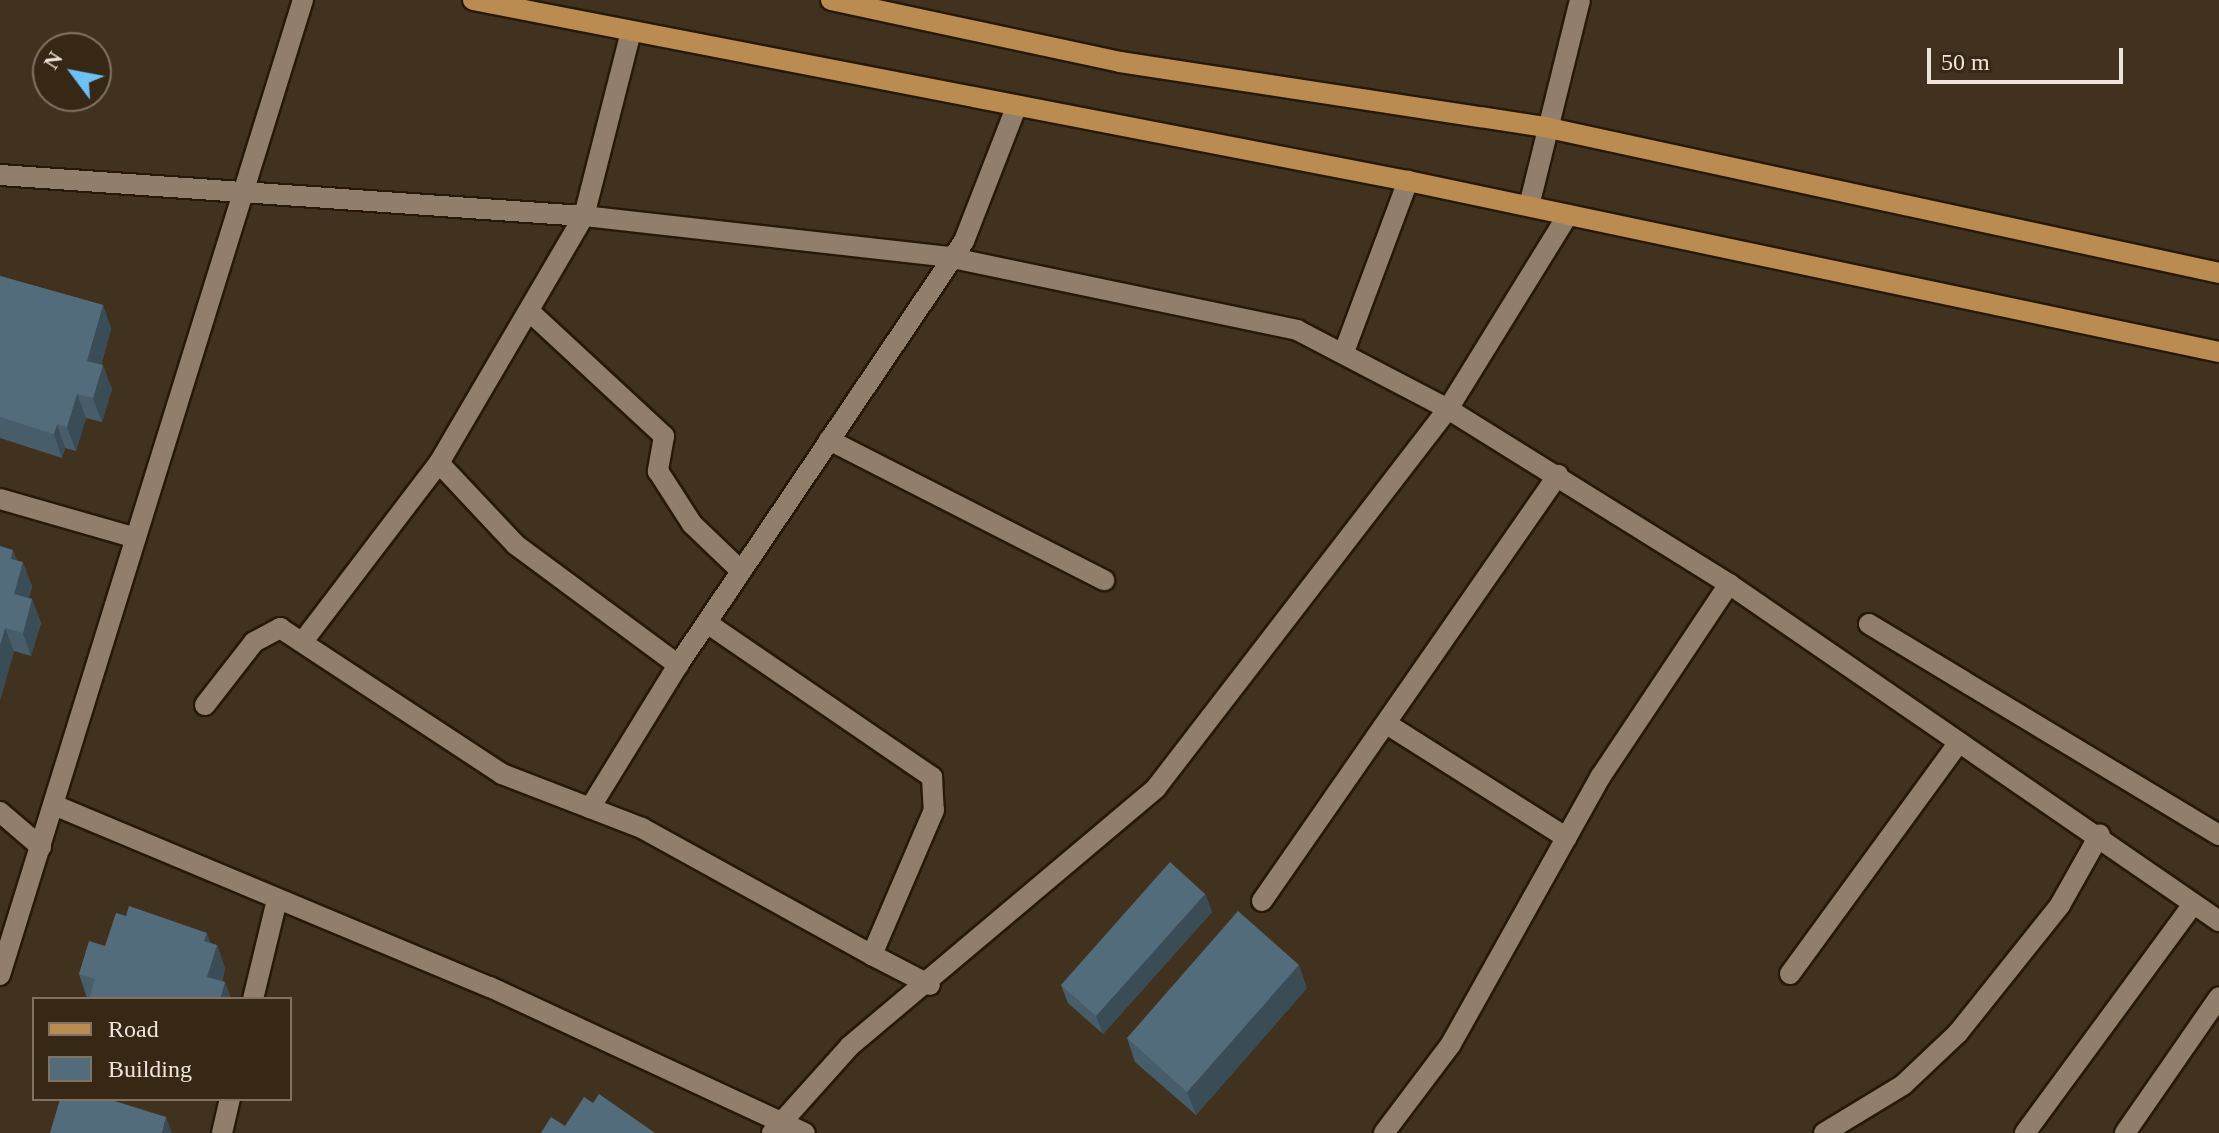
<!DOCTYPE html>
<style>
body{margin:0}
#map{position:relative;width:2219px;height:1133px;overflow:hidden;background:#41321f;font-family:Georgia,serif}
div>[style]{position:absolute}
.roads{filter:drop-shadow(2px 0 #271907) drop-shadow(-2px 0 #271907) drop-shadow(0 2px #271907) drop-shadow(0 -2px #271907)}
.street>*{height:20px;margin:-10px;padding:0 10px;transform-origin:10px;border-radius:10px;background:#917f6b}
.primary>*{height:20px;margin:-10px;padding:0 10px;transform-origin:10px;border-radius:10px;background:#ba8c51}
.wall>*{inset:0;background:#475d6a}
.shaded-wall>*{inset:0;background:#3a4c56}
.building>*{inset:0;background:#536c7b}
span{translate:-50% -50%;white-space:nowrap;text-align:center;line-height:1.15;-webkit-text-stroke:7px #372816;paint-order:stroke}
.legend{position:absolute;left:32px;top:997px;width:260px;height:104px;box-sizing:border-box;background:#372816;border:2px solid #807364;margin:0;padding:10px 14px;list-style:none;font-size:24px;color:#eee4d9}
.legend li{display:flex;align-items:center;gap:16px;height:40px}
.legend b{width:40px;border:2px solid #807364}
.north{position:absolute;left:32px;top:32px;width:80px;height:80px;box-sizing:border-box;background:#372816;border:2px solid #807364;border-radius:50%;rotate:302deg;font-size:22px;font-weight:700;line-height:32px;text-align:center;color:#eee4d9}
.north::after{content:'';display:block;margin:auto;width:28px;height:36px;background:#6dc2f3;clip-path:polygon(50% 0,100% 100%,50% 72%,0 100%)}
.scale{position:absolute;left:1927px;top:48px;width:196px;height:36px;box-sizing:border-box;border:4px solid #eee4d9;border-top:0;padding-left:10px;font-size:24px;line-height:28px;white-space:nowrap;color:#eee4d9;-webkit-text-stroke:6px #372816;paint-order:stroke}
</style>
<div id="map">
<div class="roads">
<div class="street">
<div style="left:0;top:175px;width:585px;rotate:4.02deg"></div>
<div style="left:584px;top:216px;width:366px;rotate:6.4deg"></div>
<div style="left:948px;top:257px;width:357px;rotate:11.8deg"></div>
<div style="left:1297px;top:330px;width:170px;rotate:27.6deg"></div>
<div style="left:1448px;top:409px;width:331px;rotate:31.9deg"></div>
<div style="left:1729px;top:584px;width:595px;rotate:34.52deg"></div>
<div style="left:1529px;top:206px;width:212px;rotate:-76.1deg"></div>
<div style="left:529px;top:311px;width:184px;rotate:42.8deg"></div>
<div style="left:664px;top:436px;width:36px;rotate:100deg"></div>
<div style="left:658px;top:471px;width:63px;rotate:57.3deg"></div>
<div style="left:692px;top:524px;width:68px;rotate:43.8deg"></div>
<div style="left:1344px;top:352px;width:183px;rotate:-69.5deg"></div>
<div style="left:829px;top:440px;width:309px;rotate:27deg"></div>
<div style="left:439px;top:463px;width:112px;rotate:46.8deg"></div>
<div style="left:516px;top:545px;width:202px;rotate:36.5deg"></div>
<div style="left:0;top:499px;width:141px;rotate:16deg"></div>
<div style="left:707px;top:623px;width:273px;rotate:34.4deg"></div>
<div style="left:932px;top:777px;width:33px;rotate:87deg"></div>
<div style="left:934px;top:810px;width:158px;rotate:113.2deg"></div>
<div style="left:872px;top:955px;width:65px;rotate:27.3deg"></div>
<div style="left:1869px;top:624px;width:409px;rotate:31.1deg"></div>
<div style="left:304px;top:640px;width:223px;rotate:-52.7deg"></div>
<div style="left:439px;top:463px;width:286px;rotate:-59.6deg"></div>
<div style="left:584px;top:216px;width:187px;rotate:-75.7deg"></div>
<div style="left:205px;top:705px;width:80px;rotate:-52.1deg"></div>
<div style="left:254px;top:642px;width:30px;rotate:-28deg"></div>
<div style="left:280px;top:628px;width:266px;rotate:33.3deg"></div>
<div style="left:502px;top:774px;width:150px;rotate:21.1deg"></div>
<div style="left:642px;top:828px;width:263px;rotate:28.9deg"></div>
<div style="left:1390px;top:726px;width:209px;rotate:32.3deg"></div>
<div style="left:54px;top:805px;width:472px;rotate:22.7deg"></div>
<div style="left:490px;top:987px;width:347px;rotate:24.9deg"></div>
<div style="left:590px;top:808px;width:168px;rotate:-58.4deg"></div>
<div style="left:678px;top:665px;width:511px;rotate:-56deg"></div>
<div style="left:964px;top:241px;width:141px;rotate:-68.7deg"></div>
<div style="left:0;top:812px;width:54px;rotate:40.5deg"></div>
<div style="left:1262px;top:901px;width:519px;rotate:-55.21deg"></div>
<div style="left:1790px;top:974px;width:282px;rotate:-53.9deg"></div>
<div style="left:0;top:975px;width:1021px;rotate:-72.74deg"></div>
<div style="left:253px;top:999px;width:102px;rotate:-76.4deg"></div>
<div style="left:222px;top:1133px;width:35px;rotate:-77deg"></div>
<div style="left:772px;top:1133px;width:117px;rotate:-48.1deg"></div>
<div style="left:850px;top:1046px;width:400px;rotate:-40.1deg"></div>
<div style="left:1156px;top:788px;width:478px;rotate:-52.4deg"></div>
<div style="left:1448px;top:409px;width:228px;rotate:-58.3deg"></div>
<div style="left:1384px;top:1133px;width:111px;rotate:-53deg"></div>
<div style="left:1451px;top:1044px;width:307px;rotate:-60.8deg"></div>
<div style="left:1601px;top:776px;width:231px;rotate:-56.3deg"></div>
<div style="left:1824px;top:1133px;width:92px;rotate:-31.3deg"></div>
<div style="left:1903px;top:1085px;width:76px;rotate:-43.4deg"></div>
<div style="left:1958px;top:1033px;width:164px;rotate:-51.4deg"></div>
<div style="left:2060px;top:905px;width:81px;rotate:-60.6deg"></div>
<div style="left:2025px;top:1133px;width:284px;rotate:-53.7deg"></div>
<div style="left:2125px;top:1133px;width:165px;rotate:-55.3deg"></div>
</div>
<div class="primary">
<div style="left:473px;top:0;width:952px;rotate:10.96deg"></div>
<div style="left:1408px;top:181px;width:829px;rotate:11.91deg"></div>
<div style="left:831px;top:0;width:296px;rotate:12.1deg"></div>
<div style="left:1120px;top:62px;width:434px;rotate:8.7deg"></div>
<div style="left:1549px;top:128px;width:686px;rotate:12.21deg"></div>
</div>
</div>
<div class="wall">
<div style="clip-path:polygon(0 276px,103px 305px,111px 329px,101px 365px,112px 389px,102px 422px,86px 418px,76px 451px,65px 448px,62px 458px,0 438px)"></div>
<div style="clip-path:polygon(0 546px,17px 560px,32px 586px,29px 598px,32px 599px,41px 623px,31px 656px,14px 651px,0 700px)"></div>
<div style="clip-path:polygon(1205px 894px,1212px 912px,1103px 1034px,1068px 1003px,1061px 985px)"></div>
<div style="clip-path:polygon(217px 945px,225px 969px,222px 981px,225px 982px,231px 999px,89px 999px,87px 998px,79px 974px,105px 946px)"></div>
<div style="clip-path:polygon(1307px 988px,1196px 1115px,1135px 1062px,1127px 1038px)"></div>
</div>
<div class="shaded-wall">
<div style="clip-path:polygon(103px 305px,111px 329px,95px 384px,87px 361px)"></div>
<div style="clip-path:polygon(103px 365px,112px 389px,102px 422px,93px 398px)"></div>
<div style="clip-path:polygon(77px 394px,86px 418px,76px 451px,67px 427px)"></div>
<div style="clip-path:polygon(57px 424px,65px 448px,62px 458px,54px 434px)"></div>
<div style="clip-path:polygon(13px 550px,21px 571px,23px 562px,32px 586px,23px 618px,14px 594px,11px 559px)"></div>
<div style="clip-path:polygon(32px 599px,41px 623px,31px 656px,23px 633px)"></div>
<div style="clip-path:polygon(5px 628px,14px 651px,0 700px,0 645px)"></div>
<div style="clip-path:polygon(1205px 894px,1212px 912px,1103px 1034px,1096px 1016px)"></div>
<div style="clip-path:polygon(207px 933px,214px 953px,217px 945px,225px 969px,216px 999px,207px 977px,204px 941px)"></div>
<div style="clip-path:polygon(1299px 965px,1307px 988px,1196px 1115px,1187px 1092px)"></div>
<div style="clip-path:polygon(225px 982px,231px 999px,220px 999px)"></div>
<div style="clip-path:polygon(166px 1117px,172px 1133px,162px 1133px)"></div>
</div>
<div class="building">
<div style="clip-path:polygon(0 276px,103px 305px,87px 361px,103px 365px,93px 398px,77px 394px,67px 427px,57px 424px,54px 434px,0 417px)"></div>
<div style="clip-path:polygon(0 546px,13px 550px,11px 559px,23px 562px,14px 594px,32px 599px,23px 633px,5px 628px,0 645px)"></div>
<div style="clip-path:polygon(1170px 862px,1205px 894px,1096px 1016px,1061px 985px)"></div>
<div style="clip-path:polygon(129px 906px,207px 933px,204px 941px,217px 945px,207px 977px,225px 982px,220px 999px,89px 999px,95px 979px,79px 974px,89px 941px,105px 946px,116px 913px,126px 916px)"></div>
<div style="clip-path:polygon(1238px 911px,1299px 965px,1187px 1092px,1127px 1038px)"></div>
<div style="clip-path:polygon(599px 1094px,655px 1133px,541px 1133px,551px 1117px,565px 1126px,584px 1097px,593px 1103px)"></div>
<div style="clip-path:polygon(60px 1099px,108px 1099px,166px 1117px,162px 1133px,50px 1133px)"></div>
</div>
<ul class="legend">
<li><b style="height:10px;background:#ba8c51"></b>Road</li>
<li><b style="height:22px;background:#536c7b"></b>Building</li>
</ul>
<div class="north">N</div>
<div class="scale">50 m</div>
</div>
